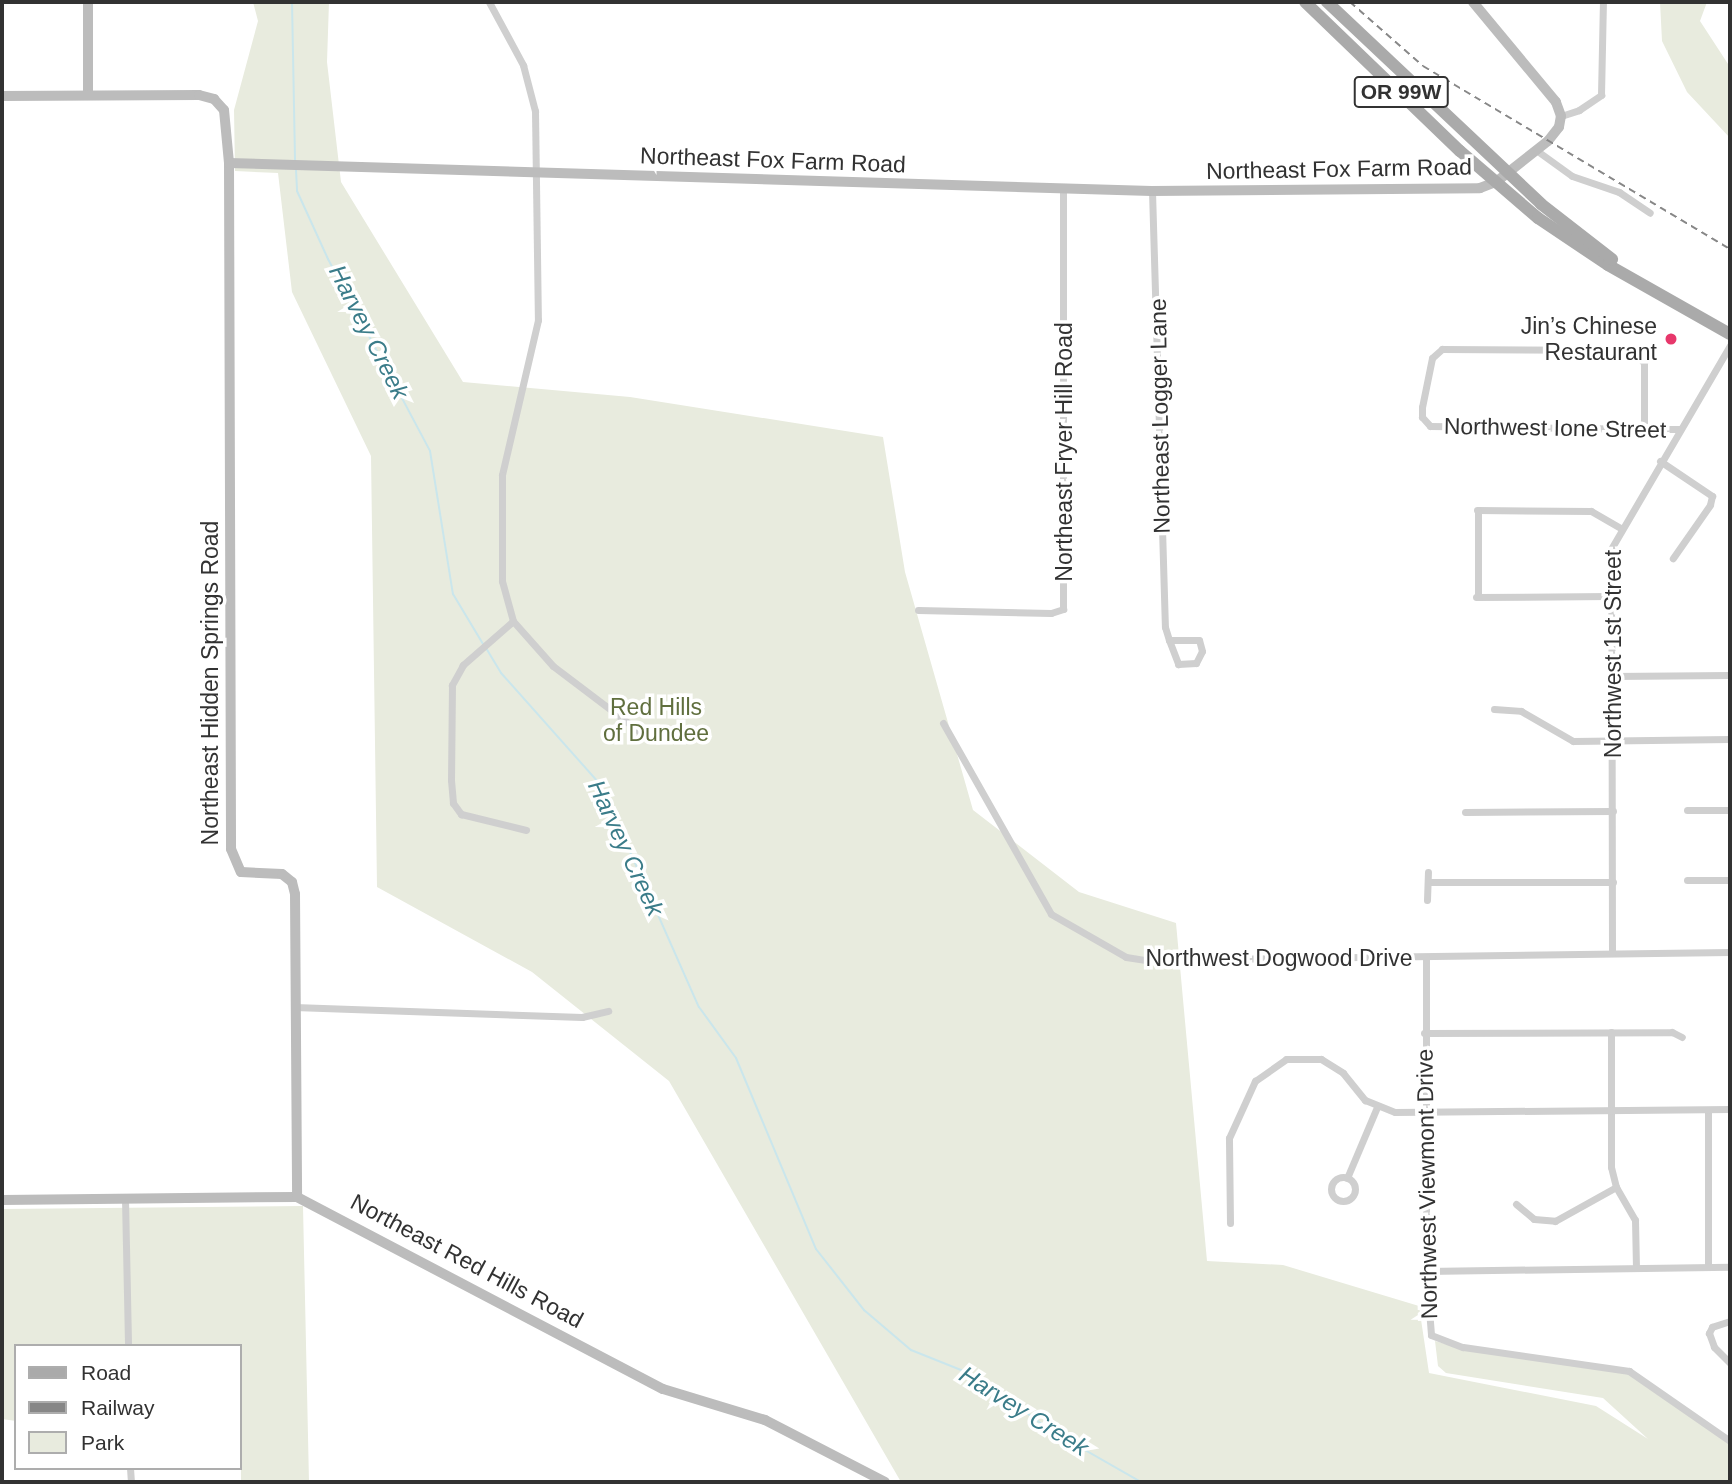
<!DOCTYPE html>
<meta charset="utf-8">
<style>
body{margin:0}
#map{position:relative;width:1732px;height:1484px;overflow:hidden;background:#fff;font-family:Helvetica,sans-serif}
div>[style]{position:absolute}
.green>*{inset:0;background:#e8ebde}
.stream>*{height:2px;margin:-1px;padding:0 1px;transform-origin:1px;border-radius:1px;background:#cae6ec}
.street>*{height:7px;margin:-3.5px;padding:0 3.5px;transform-origin:3.5px;border-radius:3.5px;background:#cfcfcf}
.street>.ring{margin:-3.5px;padding:0;box-sizing:content-box;background:none;border:7px solid #cfcfcf;border-radius:50%}
.secondary>*{height:10px;margin:-5px;padding:0 5px;transform-origin:5px;border-radius:5px;background:#bcbcbc}
.primary>*{height:12px;margin:-6px;padding:0 6px;transform-origin:6px;border-radius:6px;background:#aaa}
.rail>*{height:2px;margin-top:-1px;transform-origin:0;background:repeating-linear-gradient(90deg,#878787 0 7px,transparent 0 12px)}
.dots>*{width:19px;height:19px;translate:-50% -50%;box-sizing:border-box;border:4px solid #fff;border-radius:50%}
span{translate:-50% -50%;white-space:nowrap;text-align:center;line-height:1.15;-webkit-text-stroke:7px #fff;paint-order:stroke}
.shield-label span{padding:2px 5px;background:#fff;border:2px solid;border-radius:5px;-webkit-text-stroke-width:0}
.shield-label{font-size:21px;color:#323232;font-weight:700}
.street-label{font-size:23px;color:#323232}
.poi-label{font-size:23px;color:#323232}
.right{translate:-100% -50%;text-align:right}
.park-label{font-size:23px;color:#606f3e}
.water-label{font-size:24px;color:#3a7c89;font-style:italic}
.frame{position:absolute;inset:0;border:4px solid #323232;pointer-events:none}
.legend{position:absolute;left:14px;top:1344px;width:228px;height:126px;box-sizing:border-box;background:#fff;border:2px solid #adadad;margin:0;padding:9px 12px;list-style:none;font-size:21px;color:#323232}
.legend li{display:flex;align-items:center;gap:14px;height:35px}
.legend b{width:35px;border:2px solid #adadad}
</style>
<div id="map">
<div class="green">
<div style="clip-path:polygon(253px 2px,329px 2px,327px 62px,341px 182px,463px 382px,630px 397px,883px 437px,905px 572px,973px 810px,1079px 892px,1176px 923px,1207px 1261px,1283px 1265px,1419px 1306px,1429px 1373px,1596px 1406px,1648px 1439px,1603px 1398px,1446px 1373px,1438px 1366px,1435px 1341px,1463px 1349px,1629px 1372px,1730px 1444px,1730px 1482px,901px 1482px,669px 1081px,532px 972px,377px 887px,371px 456px,292px 292px,278px 173px,235px 171px,234px 110px,258px 21px)"></div>
<div style="clip-path:polygon(1660px 2px,1707px 2px,1700px 21px,1730px 67px,1730px 138px,1687px 92px,1662px 41px)"></div>
<div style="clip-path:polygon(303px 1206px,309px 1482px,241px 1482px,240px 1346px,16px 1346px,16px 1421px,2px 1419px,2px 1209px)"></div>
</div>
<div class="stream">
<div style="left:292px;top:2px;width:159px;rotate:88.9deg"></div>
<div style="left:296px;top:170px;width:21px;rotate:87deg"></div>
<div style="left:297px;top:191px;width:75px;rotate:65.5deg"></div>
<div style="left:328px;top:259px;width:217px;rotate:62deg"></div>
<div style="left:430px;top:451px;width:145px;rotate:80.9deg"></div>
<div style="left:453px;top:594px;width:58px;rotate:59deg"></div>
<div style="left:486px;top:648px;width:29px;rotate:59deg"></div>
<div style="left:501px;top:673px;width:149px;rotate:48.3deg"></div>
<div style="left:600px;top:784px;width:244px;rotate:66.1deg"></div>
<div style="left:699px;top:1007px;width:63px;rotate:54deg"></div>
<div style="left:736px;top:1058px;width:207px;rotate:67.3deg"></div>
<div style="left:816px;top:1249px;width:78px;rotate:51.8deg"></div>
<div style="left:864px;top:1310px;width:62px;rotate:40.4deg"></div>
<div style="left:911px;top:1350px;width:70px;rotate:21.8deg"></div>
<div style="left:976px;top:1376px;width:92px;rotate:36.1deg"></div>
<div style="left:1050px;top:1430px;width:105px;rotate:29.7deg"></div>
</div>
<div class="street">
<div style="left:489px;top:2px;width:72px;rotate:61.6deg"></div>
<div style="left:523px;top:65px;width:48px;rotate:75.4deg"></div>
<div style="left:535px;top:111px;width:209px;rotate:89.2deg"></div>
<div style="left:538px;top:320px;width:159px;rotate:103.1deg"></div>
<div style="left:502px;top:475px;width:106px;rotate:90deg"></div>
<div style="left:502px;top:581px;width:41px;rotate:74.6deg"></div>
<div style="left:513px;top:621px;width:67px;rotate:138.7deg"></div>
<div style="left:463px;top:665px;width:23px;rotate:119deg"></div>
<div style="left:452px;top:685px;width:95px;rotate:90.6deg"></div>
<div style="left:451px;top:780px;width:23px;rotate:85deg"></div>
<div style="left:453px;top:803px;width:14px;rotate:54deg"></div>
<div style="left:461px;top:814px;width:67px;rotate:13.8deg"></div>
<div style="left:1561px;top:116px;width:19px;rotate:-18deg"></div>
<div style="left:1579px;top:110px;width:27px;rotate:-34deg"></div>
<div style="left:1601px;top:95px;width:93px;rotate:-88.8deg"></div>
<div style="left:1536px;top:150px;width:44px;rotate:35.8deg"></div>
<div style="left:1572px;top:176px;width:50px;rotate:18.8deg"></div>
<div style="left:1619px;top:192px;width:37px;rotate:34deg"></div>
<div style="left:1152px;top:191px;width:436px;rotate:88.3deg"></div>
<div style="left:1165px;top:627px;width:14px;rotate:73deg"></div>
<div style="left:1169px;top:640px;width:26px;rotate:69deg"></div>
<div style="left:1178px;top:664px;width:18px;rotate:-3deg"></div>
<div style="left:1196px;top:663px;width:13px;rotate:-63deg"></div>
<div style="left:1202px;top:651px;width:11px;rotate:-105deg"></div>
<div style="left:1199px;top:640px;width:30px;rotate:180deg"></div>
<div style="left:1644px;top:429px;width:66px;rotate:-90deg"></div>
<div style="left:1644px;top:363px;width:17px;rotate:-130deg"></div>
<div style="left:1633px;top:350px;width:191px;rotate:-179.7deg"></div>
<div style="left:1442px;top:349px;width:13px;rotate:138deg"></div>
<div style="left:1432px;top:358px;width:50px;rotate:101.5deg"></div>
<div style="left:1422px;top:407px;width:10px;rotate:90deg"></div>
<div style="left:1422px;top:417px;width:12px;rotate:48deg"></div>
<div style="left:1430px;top:426px;width:219px;rotate:0.8deg"></div>
<div style="left:1649px;top:429px;width:31px"></div>
<div style="left:1660px;top:461px;width:63px;rotate:33.9deg"></div>
<div style="left:1712px;top:496px;width:9px;rotate:103deg"></div>
<div style="left:1710px;top:505px;width:65px;rotate:124.9deg"></div>
<div style="left:1477px;top:510px;width:114px;rotate:0.5deg"></div>
<div style="left:1591px;top:511px;width:34px;rotate:30deg"></div>
<div style="left:1478px;top:511px;width:84px;rotate:90deg"></div>
<div style="left:1476px;top:597px;width:134px;rotate:-0.4deg"></div>
<div style="left:918px;top:610px;width:133px;rotate:1.3deg"></div>
<div style="left:1051px;top:613px;width:13px;rotate:-18deg"></div>
<div style="left:1063px;top:609px;width:420px;rotate:-90deg"></div>
<div style="left:513px;top:621px;width:60px;rotate:48.4deg"></div>
<div style="left:553px;top:666px;width:118px;rotate:37.1deg"></div>
<div style="left:1612px;top:676px;width:118px;rotate:-0.5deg"></div>
<div style="left:1494px;top:709px;width:27px;rotate:4deg"></div>
<div style="left:1521px;top:711px;width:60px;rotate:30deg"></div>
<div style="left:1573px;top:741px;width:157px;rotate:-0.7deg"></div>
<div style="left:943px;top:723px;width:219px;rotate:60.5deg"></div>
<div style="left:1051px;top:914px;width:86px;rotate:29.8deg"></div>
<div style="left:1126px;top:957px;width:20px;rotate:9deg"></div>
<div style="left:1146px;top:960px;width:584px;rotate:-0.78deg"></div>
<div style="left:1687px;top:810px;width:43px"></div>
<div style="left:1465px;top:812px;width:148px;rotate:-0.4deg"></div>
<div style="left:1687px;top:880px;width:43px"></div>
<div style="left:1428px;top:882px;width:185px"></div>
<div style="left:1427px;top:900px;width:28px;rotate:-88deg"></div>
<div style="left:1612px;top:953px;width:404px;rotate:-90.1deg"></div>
<div style="left:1611px;top:549px;width:236px;rotate:-59.7deg"></div>
<div style="left:1426px;top:957px;width:314px;rotate:90deg"></div>
<div style="left:1426px;top:1271px;width:64px;rotate:85.5deg"></div>
<div style="left:1431px;top:1335px;width:34px;rotate:21deg"></div>
<div style="left:1463px;top:1347px;width:168px;rotate:8.2deg"></div>
<div style="left:1629px;top:1371px;width:123px;rotate:34.7deg"></div>
<div style="left:294px;top:1007px;width:288px;rotate:2deg"></div>
<div style="left:582px;top:1017px;width:27px;rotate:-13deg"></div>
<div style="left:1611px;top:1032px;width:135px;rotate:90deg"></div>
<div style="left:1611px;top:1167px;width:21px;rotate:76deg"></div>
<div style="left:1616px;top:1187px;width:38px;rotate:60deg"></div>
<div style="left:1635px;top:1220px;width:46px;rotate:88.8deg"></div>
<div style="left:1424px;top:1033px;width:248px;rotate:-0.2deg"></div>
<div style="left:1672px;top:1032px;width:11px;rotate:27deg"></div>
<div style="left:1708px;top:1110px;width:157px;rotate:90deg"></div>
<div class="ring" style="left:1331px;top:1177px;width:17px;height:17px"></div>
<div style="left:1347px;top:1178px;width:77px;rotate:-67.1deg"></div>
<div style="left:125px;top:1199px;width:147px;rotate:88.8deg"></div>
<div style="left:1516px;top:1204px;width:23px;rotate:40deg"></div>
<div style="left:1534px;top:1219px;width:21px;rotate:5deg"></div>
<div style="left:1555px;top:1221px;width:70px;rotate:-29.1deg"></div>
<div style="left:1230px;top:1223px;width:85px;rotate:-90.7deg"></div>
<div style="left:1229px;top:1138px;width:63px;rotate:-65.5deg"></div>
<div style="left:1255px;top:1081px;width:38px;rotate:-35deg"></div>
<div style="left:1286px;top:1059px;width:35px"></div>
<div style="left:1321px;top:1059px;width:26px;rotate:32deg"></div>
<div style="left:1343px;top:1073px;width:35px;rotate:51deg"></div>
<div style="left:1365px;top:1100px;width:32px;rotate:22deg"></div>
<div style="left:1395px;top:1112px;width:335px;rotate:-0.5deg"></div>
<div style="left:1426px;top:1271px;width:304px;rotate:-0.8deg"></div>
<div style="left:1730px;top:1321px;width:19px;rotate:162deg"></div>
<div style="left:1712px;top:1327px;width:7px;rotate:117deg"></div>
<div style="left:1709px;top:1333px;width:15px;rotate:70deg"></div>
<div style="left:1714px;top:1347px;width:23px;rotate:45deg"></div>
<div style="left:130px;top:1468px;width:14px;rotate:86deg"></div>
</div>
<div class="secondary">
<div style="left:88px;top:2px;width:93px;rotate:90deg"></div>
<div style="left:2px;top:96px;width:197px;rotate:-0.3deg"></div>
<div style="left:199px;top:95px;width:16px;rotate:15deg"></div>
<div style="left:214px;top:99px;width:15px;rotate:48deg"></div>
<div style="left:224px;top:110px;width:53px;rotate:84.6deg"></div>
<div style="left:229px;top:163px;width:686px;rotate:89.83deg"></div>
<div style="left:231px;top:849px;width:25px;rotate:67deg"></div>
<div style="left:241px;top:872px;width:41px;rotate:2.8deg"></div>
<div style="left:282px;top:874px;width:13px;rotate:39deg"></div>
<div style="left:292px;top:882px;width:12px;rotate:76deg"></div>
<div style="left:295px;top:894px;width:303px;rotate:89.6deg"></div>
<div style="left:229px;top:163px;width:923px;rotate:1.74deg"></div>
<div style="left:1152px;top:191px;width:328px;rotate:-0.5deg"></div>
<div style="left:1480px;top:188px;width:17px;rotate:-21deg"></div>
<div style="left:1496px;top:182px;width:66px;rotate:-38.3deg"></div>
<div style="left:1548px;top:141px;width:18px;rotate:-52deg"></div>
<div style="left:1559px;top:127px;width:11px;rotate:-80deg"></div>
<div style="left:1561px;top:116px;width:15px;rotate:-110deg"></div>
<div style="left:1556px;top:102px;width:130px;rotate:-129.7deg"></div>
<div style="left:2px;top:1200px;width:295px;rotate:-0.6deg"></div>
<div style="left:297px;top:1197px;width:413px;rotate:27.7deg"></div>
<div style="left:663px;top:1389px;width:107px;rotate:16.9deg"></div>
<div style="left:765px;top:1420px;width:135px;rotate:27.3deg"></div>
</div>
<div class="primary">
<div style="left:1305px;top:2px;width:215px;rotate:43.9deg"></div>
<div style="left:1460px;top:151px;width:103px;rotate:40.7deg"></div>
<div style="left:1538px;top:218px;width:84px;rotate:33.9deg"></div>
<div style="left:1608px;top:265px;width:140px;rotate:29.5deg"></div>
<div style="left:1327px;top:2px;width:294px;rotate:43.3deg"></div>
<div style="left:1541px;top:204px;width:90px;rotate:37.8deg"></div>
</div>
<div class="rail">
<div style="left:1350px;top:2px;width:97px;rotate:41.2deg"></div>
<div style="left:1423px;top:66px;width:357px;rotate:30.8deg"></div>
</div>
<div class="dots">
<div style="left:1671px;top:339px;background:#e7376b"></div>
</div>
<div class="shield-label">
<span style="left:1401px;top:92px">OR 99W</span>
</div>
<div class="street-label">
<span style="left:773px;top:160px;rotate:2deg">Northeast Fox Farm Road</span>
<span style="left:1339px;top:169px;rotate:-1deg">Northeast Fox Farm Road</span>
<span style="left:1160px;top:416px;rotate:-91deg">Northeast Logger Lane</span>
<span style="left:1555px;top:428px;rotate:1deg">Northwest Ione Street</span>
<span style="left:1064px;top:452px;rotate:-90deg">Northeast Fryer Hill Road</span>
<span style="left:1613px;top:654px;rotate:-90deg">Northwest 1st Street</span>
<span style="left:210px;top:683px;rotate:-90deg">Northeast Hidden Springs Road</span>
<span style="left:1279px;top:958px">Northwest Dogwood Drive</span>
<span style="left:1427px;top:1184px;rotate:-91deg">Northwest Viewmont Drive</span>
<span style="left:467px;top:1261px;rotate:28deg">Northeast Red Hills Road</span>
</div>
<div class="poi-label">
<span class="right" style="left:1657px;top:339px">Jin’s Chinese<br>Restaurant</span>
</div>
<div class="park-label">
<span style="left:656px;top:720px">Red Hills<br>of Dundee</span>
</div>
<div class="water-label">
<span style="left:369px;top:332px;rotate:63deg">Harvey Creek</span>
<span style="left:626px;top:848px;rotate:65deg">Harvey Creek</span>
<span style="left:1024px;top:1411px;rotate:32deg">Harvey Creek</span>
</div>
<div class="frame"></div>
<ul class="legend">
<li><b style="height:9px;background:#aaa"></b>Road</li>
<li><b style="height:9px;background:#878787"></b>Railway</li>
<li><b style="height:19px;background:#e8ebde"></b>Park</li>
</ul>
</div>
